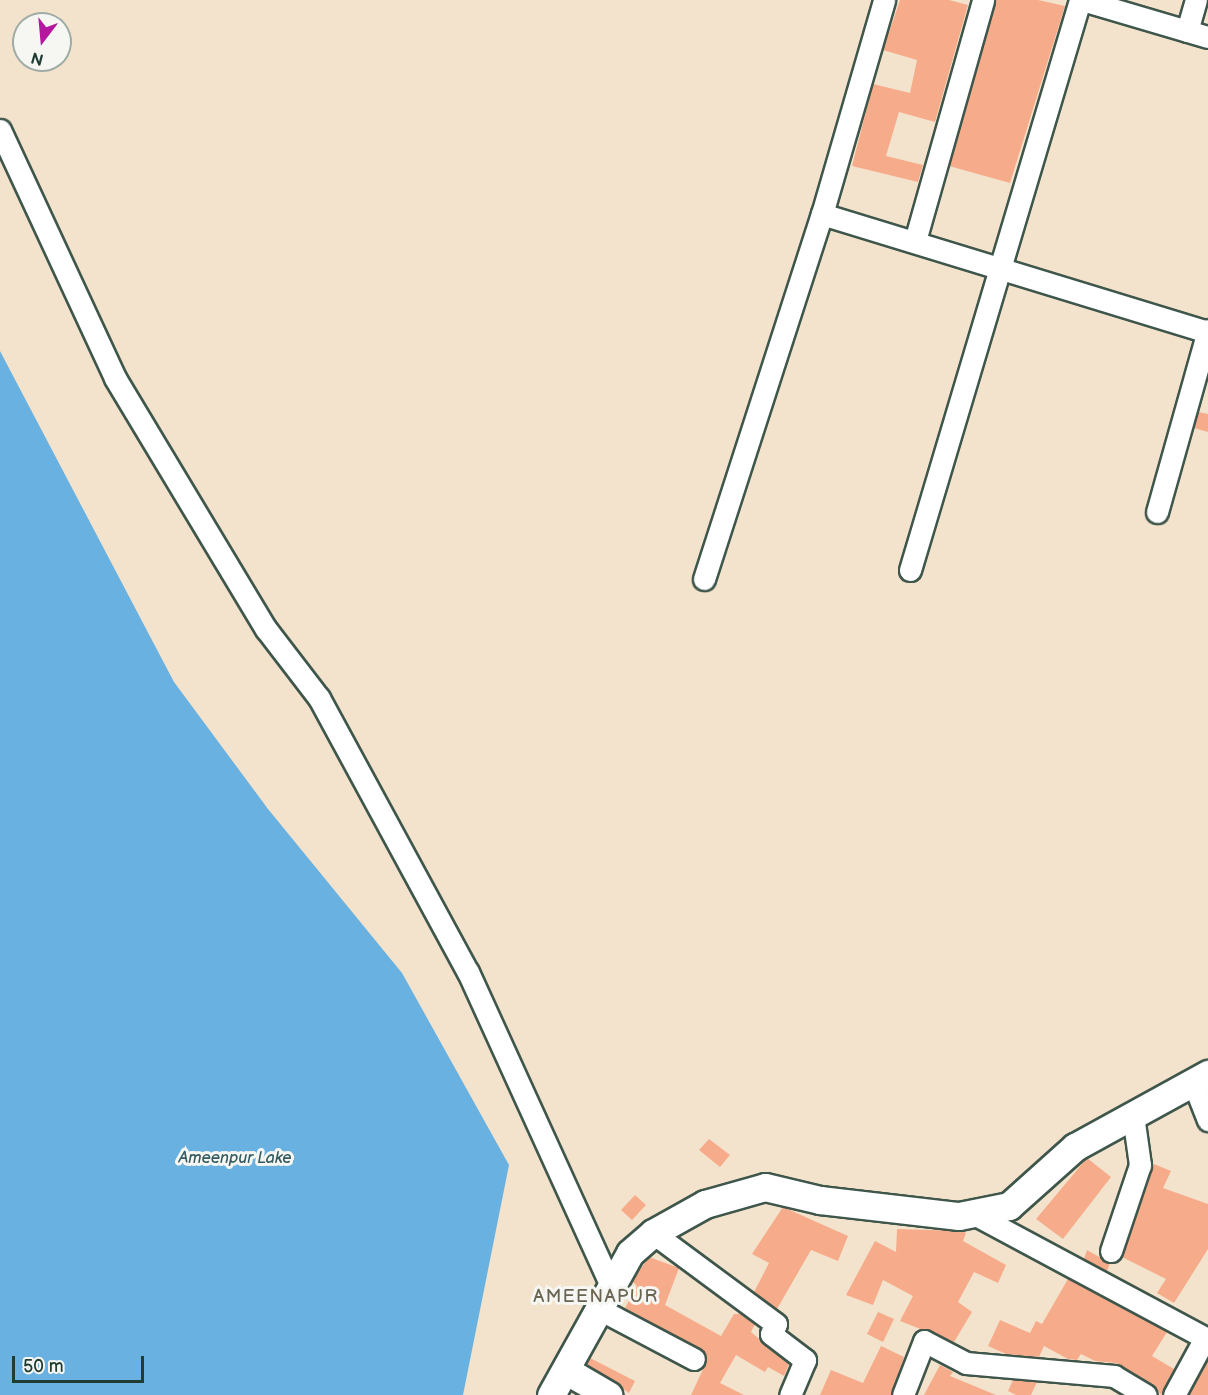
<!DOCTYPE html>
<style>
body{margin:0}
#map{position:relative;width:1208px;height:1395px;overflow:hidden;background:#f3e3cc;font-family:"Balsamiq Sans",sans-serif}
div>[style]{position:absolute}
.water>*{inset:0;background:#69b1e0}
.building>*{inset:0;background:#f6ac8b}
.roads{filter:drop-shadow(2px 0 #3f564b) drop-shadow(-2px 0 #3f564b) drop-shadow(0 2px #3f564b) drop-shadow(0 -2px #3f564b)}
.minor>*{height:21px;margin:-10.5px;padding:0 10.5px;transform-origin:10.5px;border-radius:10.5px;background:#fff}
.tertiary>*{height:27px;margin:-13.5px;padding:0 13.5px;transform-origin:13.5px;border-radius:13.5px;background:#fff}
span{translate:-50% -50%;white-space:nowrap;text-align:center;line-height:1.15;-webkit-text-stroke:6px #f6f6f2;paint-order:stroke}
.water-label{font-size:16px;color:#325a5f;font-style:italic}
.quarter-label{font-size:18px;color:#6a6452;letter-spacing:1.5px}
.north{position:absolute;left:12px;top:12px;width:60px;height:60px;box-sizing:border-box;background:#f6f6f2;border:2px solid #a0aca6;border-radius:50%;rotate:196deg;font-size:16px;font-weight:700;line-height:24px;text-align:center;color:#1f3d34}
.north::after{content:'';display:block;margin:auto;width:21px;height:27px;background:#b5179e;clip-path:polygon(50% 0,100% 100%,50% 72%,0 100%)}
.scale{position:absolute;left:12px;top:1356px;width:132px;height:27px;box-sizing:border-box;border:3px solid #1f3d34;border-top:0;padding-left:8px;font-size:18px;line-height:21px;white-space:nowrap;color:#1f3d34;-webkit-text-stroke:4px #f6f6f2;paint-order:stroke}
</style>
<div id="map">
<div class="water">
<div style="clip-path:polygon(0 351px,174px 682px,268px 809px,402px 973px,509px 1165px,463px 1395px,0 1395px)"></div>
</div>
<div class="building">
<div style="clip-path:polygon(900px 0,949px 0,968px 5px,935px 122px,899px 112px,886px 156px,923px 165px,918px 182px,852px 166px,873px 84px,910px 93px,917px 60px,883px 50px)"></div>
<div style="clip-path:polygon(995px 0,1038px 0,1065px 6px,1010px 183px,949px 166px)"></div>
<div style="clip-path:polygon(1198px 412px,1208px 414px,1208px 432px,1194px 428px)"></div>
<div style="clip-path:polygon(709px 1139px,730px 1155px,720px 1167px,699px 1150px)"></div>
<div style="clip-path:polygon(1087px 1158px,1111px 1177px,1063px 1239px,1036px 1219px)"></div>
<div style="clip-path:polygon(1154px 1164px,1171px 1171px,1163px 1188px,1208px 1204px,1208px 1249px,1174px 1303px,1157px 1293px,1166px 1279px,1122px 1257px)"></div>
<div style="clip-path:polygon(635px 1195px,646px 1205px,632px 1220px,621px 1210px)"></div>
<div style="clip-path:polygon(783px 1207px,848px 1236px,838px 1261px,811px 1250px,777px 1309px,754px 1292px,769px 1263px,752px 1254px)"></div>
<div style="clip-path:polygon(897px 1229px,962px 1231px,966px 1233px,963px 1241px,1006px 1265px,998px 1283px,974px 1272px,958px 1302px,972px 1312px,954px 1342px,900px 1321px,913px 1296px,883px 1280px,873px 1305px,846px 1295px,875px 1241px,896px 1252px)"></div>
<div style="clip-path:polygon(1087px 1250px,1110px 1263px,1107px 1271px,1084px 1259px)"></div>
<div style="clip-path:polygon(649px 1257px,679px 1268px,665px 1305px,721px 1336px,734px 1314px,742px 1314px,755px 1324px,751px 1332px,789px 1364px,784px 1376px,768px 1367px,765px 1372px,736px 1355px,720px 1383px,744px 1395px,691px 1395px,706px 1363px,704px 1352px,625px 1308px,637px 1286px,632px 1281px)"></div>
<div style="clip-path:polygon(1068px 1279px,1167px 1332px,1152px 1356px,1174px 1369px,1161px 1395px,1153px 1384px,1116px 1363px,1095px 1361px,1081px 1354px,1077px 1360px,1068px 1359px,1044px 1346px,1039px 1357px,1006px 1354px,988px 1346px,1000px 1320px,1030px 1333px,1036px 1321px,1042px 1324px)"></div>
<div style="clip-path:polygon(878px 1312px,894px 1319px,883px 1342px,867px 1334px)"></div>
<div style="clip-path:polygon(881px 1346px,904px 1357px,891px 1395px,820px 1395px,831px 1370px,863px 1383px)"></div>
<div style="clip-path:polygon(590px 1358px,635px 1381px,629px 1393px,587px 1364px)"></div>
<div style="clip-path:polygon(1208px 1359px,1208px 1395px,1189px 1395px)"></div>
<div style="clip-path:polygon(940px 1365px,953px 1372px,950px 1376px,996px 1395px,924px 1395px)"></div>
<div style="clip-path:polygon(1013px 1380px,1037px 1382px,1031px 1395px,1016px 1395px,1008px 1391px)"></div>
</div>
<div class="roads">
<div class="minor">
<div style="left:1082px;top:0;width:131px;rotate:16.4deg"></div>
<div style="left:1187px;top:31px;width:32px;rotate:-74deg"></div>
<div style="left:0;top:130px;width:273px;rotate:65.1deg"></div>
<div style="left:115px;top:378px;width:293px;rotate:59deg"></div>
<div style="left:266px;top:629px;width:87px;rotate:52.5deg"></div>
<div style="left:319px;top:698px;width:312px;rotate:61.5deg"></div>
<div style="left:468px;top:972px;width:345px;rotate:65.5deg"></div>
<div style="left:822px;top:214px;width:404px;rotate:17deg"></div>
<div style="left:915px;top:241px;width:250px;rotate:-74.2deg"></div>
<div style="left:1157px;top:512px;width:189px;rotate:-74.3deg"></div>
<div style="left:910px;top:570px;width:595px;rotate:-73.39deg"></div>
<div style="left:704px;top:579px;width:384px;rotate:-72.1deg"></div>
<div style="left:822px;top:214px;width:223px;rotate:-73.8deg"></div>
<div style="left:1193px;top:1082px;width:41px;rotate:68.5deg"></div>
<div style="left:974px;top:1214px;width:262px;rotate:28.2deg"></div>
<div style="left:1205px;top:1338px;width:65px;rotate:118.5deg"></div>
<div style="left:653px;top:1233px;width:153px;rotate:36.5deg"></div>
<div style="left:776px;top:1324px;width:11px;rotate:117deg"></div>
<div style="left:771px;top:1334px;width:43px;rotate:37.4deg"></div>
<div style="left:805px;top:1360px;width:38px;rotate:113deg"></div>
<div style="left:1111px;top:1251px;width:91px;rotate:-71.4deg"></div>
<div style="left:1140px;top:1165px;width:50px;rotate:-98deg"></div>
<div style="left:601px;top:1310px;width:105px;rotate:27.8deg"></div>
<div style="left:903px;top:1395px;width:58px;rotate:-68.7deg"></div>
<div style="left:924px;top:1341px;width:47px;rotate:27.6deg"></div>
<div style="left:966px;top:1363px;width:149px;rotate:5deg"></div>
<div style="left:1114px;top:1376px;width:37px;rotate:31deg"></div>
</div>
<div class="tertiary">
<div style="left:567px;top:1371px;width:48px;rotate:30.3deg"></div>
<div style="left:551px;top:1395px;width:162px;rotate:-60.9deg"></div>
<div style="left:630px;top:1253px;width:30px;rotate:-41deg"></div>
<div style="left:653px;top:1233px;width:60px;rotate:-29.1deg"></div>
<div style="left:705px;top:1204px;width:62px;rotate:-15.8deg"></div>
<div style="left:765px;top:1187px;width:57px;rotate:13.3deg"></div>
<div style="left:820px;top:1200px;width:140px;rotate:6.6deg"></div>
<div style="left:959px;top:1216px;width:51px;rotate:-11.3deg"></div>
<div style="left:1009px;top:1206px;width:89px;rotate:-41.8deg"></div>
<div style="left:1075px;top:1147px;width:152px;rotate:-28.8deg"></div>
</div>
</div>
<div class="water-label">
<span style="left:235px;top:1159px">Ameenpur Lake</span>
</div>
<div class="quarter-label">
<span style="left:596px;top:1297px">AMEENAPUR</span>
</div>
<div class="north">N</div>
<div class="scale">50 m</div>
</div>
